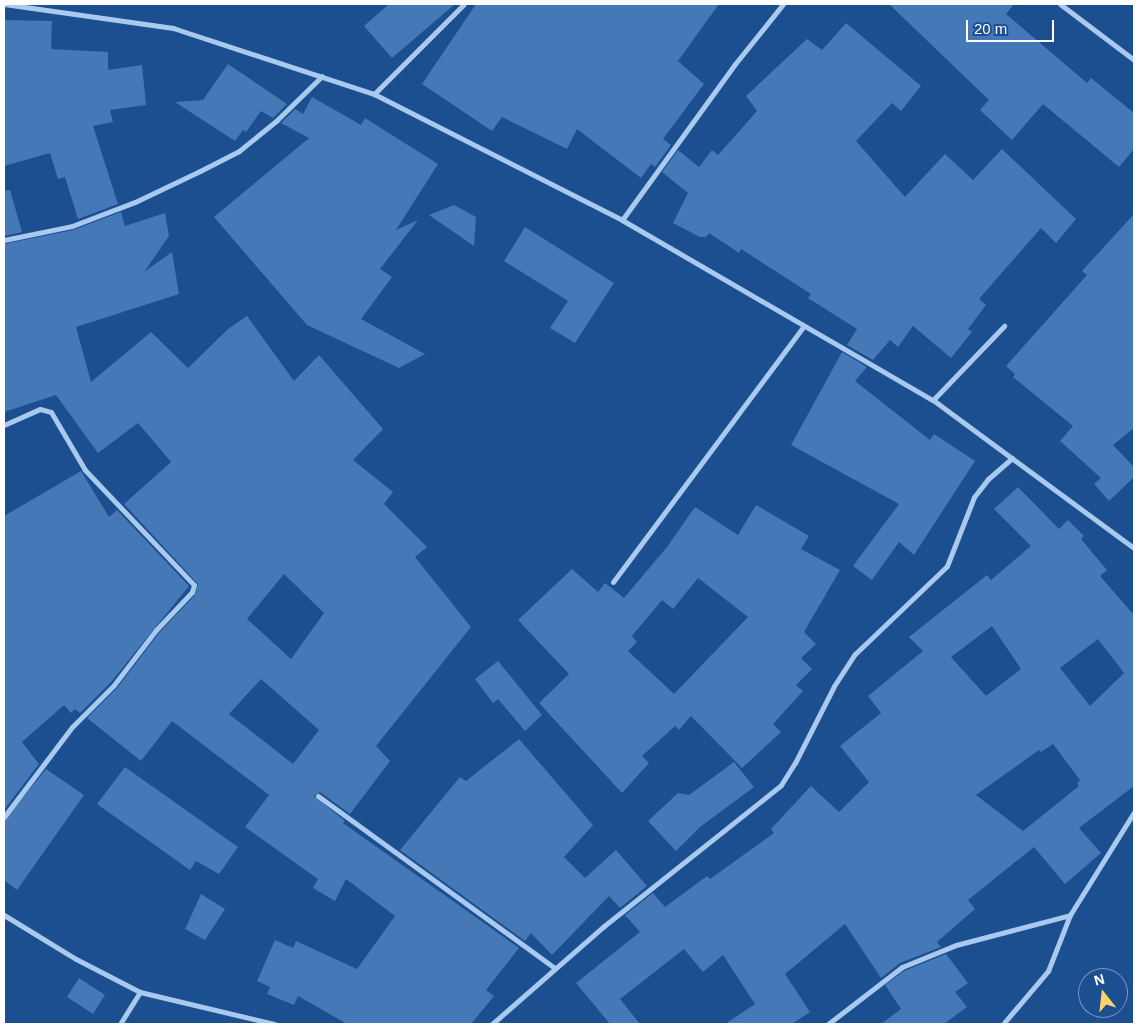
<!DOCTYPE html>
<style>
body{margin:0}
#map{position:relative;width:1138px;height:1028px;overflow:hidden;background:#1b4f8f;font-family:Helvetica,sans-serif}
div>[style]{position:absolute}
.building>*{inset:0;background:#4478b7}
.street>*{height:5px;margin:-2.5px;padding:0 2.5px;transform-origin:2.5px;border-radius:2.5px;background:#a9c9ee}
span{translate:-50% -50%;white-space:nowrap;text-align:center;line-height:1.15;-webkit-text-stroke:4px #1b4f8f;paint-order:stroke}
.frame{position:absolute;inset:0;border:5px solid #fff;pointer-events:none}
.north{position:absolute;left:1078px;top:968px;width:50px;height:50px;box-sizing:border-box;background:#1b4f8f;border:1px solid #7695bc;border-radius:50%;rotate:344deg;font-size:14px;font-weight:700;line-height:20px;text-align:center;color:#fff}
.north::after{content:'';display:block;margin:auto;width:18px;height:22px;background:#ffd166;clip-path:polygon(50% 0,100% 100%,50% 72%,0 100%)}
.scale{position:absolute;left:966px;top:20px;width:88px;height:22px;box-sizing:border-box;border:2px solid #fff;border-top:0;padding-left:6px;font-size:15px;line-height:18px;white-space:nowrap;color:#fff;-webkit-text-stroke:4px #1b4f8f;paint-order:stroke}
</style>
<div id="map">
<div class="building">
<div style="clip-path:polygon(389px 4px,455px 4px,392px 58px,364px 26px)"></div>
<div style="clip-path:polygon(476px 4px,719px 4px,678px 61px,704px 84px,663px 139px,671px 145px,655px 167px,651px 164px,641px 178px,577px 129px,567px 149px,502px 117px,492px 131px,422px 84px)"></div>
<div style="clip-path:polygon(889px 4px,1014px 4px,1006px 14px,1087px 83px,1091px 78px,1134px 113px,1134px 149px,1119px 167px,1043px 104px,1012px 140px,980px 110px,989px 100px)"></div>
<div style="clip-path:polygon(4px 20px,52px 21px,51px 49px,108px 52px,108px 70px,142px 65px,146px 105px,110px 110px,113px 122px,93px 126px,118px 204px,78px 219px,65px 177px,58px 179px,50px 153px,4px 166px)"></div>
<div style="clip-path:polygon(846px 23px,921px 86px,901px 111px,892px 103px,856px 141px,905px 197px,945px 154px,973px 180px,1002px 149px,1076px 219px,1056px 243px,1041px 228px,979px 299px,986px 305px,968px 329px,972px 332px,951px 358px,913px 326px,898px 347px,890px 340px,873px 360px,847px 345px,857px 329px,808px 298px,811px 294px,741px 249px,739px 253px,709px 233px,706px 237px,700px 237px,673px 223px,688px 193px,662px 172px,678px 150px,699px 167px,712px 150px,718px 155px,757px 111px,746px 96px,807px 39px,822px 50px)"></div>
<div style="clip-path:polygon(228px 64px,287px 104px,273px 118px,261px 111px,246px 132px,243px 130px,235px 141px,175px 102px,203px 100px)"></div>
<div style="clip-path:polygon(312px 97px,361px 125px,365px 118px,438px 164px,396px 230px,418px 220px,380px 269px,392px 277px,361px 319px,425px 354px,399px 368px,307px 325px,214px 217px,309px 138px,281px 123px,295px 109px,303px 114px)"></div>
<div style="clip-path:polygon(10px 190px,22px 232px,4px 236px,4px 191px)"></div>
<div style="clip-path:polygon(454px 205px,476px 217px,474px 246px,429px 215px)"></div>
<div style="clip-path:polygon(evenodd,121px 212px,125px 226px,165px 213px,169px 236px,144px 272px,172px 252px,179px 294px,76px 327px,91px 382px,151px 332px,188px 368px,228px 329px,247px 316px,294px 381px,319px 355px,383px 429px,353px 460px,393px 492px,384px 504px,427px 547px,415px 557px,471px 627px,376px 746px,390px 761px,350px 814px,320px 792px,314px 796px,345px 821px,343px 823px,519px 948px,486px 990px,494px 996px,471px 1024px,347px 1024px,298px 996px,294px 1005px,267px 994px,270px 987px,257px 981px,275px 940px,293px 948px,296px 941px,357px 969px,395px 916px,346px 879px,335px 901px,313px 888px,318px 879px,245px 827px,269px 795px,172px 721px,141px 761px,87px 718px,117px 688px,159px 633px,195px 595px,198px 584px,124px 504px,171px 462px,138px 423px,98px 453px,56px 395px,4px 412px,4px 244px,73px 230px,121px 212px,284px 574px,324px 613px,291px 659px,247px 619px,284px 574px,121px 212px,261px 679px,319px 730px,293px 764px,229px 714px,261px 679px)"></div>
<div style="clip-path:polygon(1134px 214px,1134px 428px,1113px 445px,1134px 467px,1134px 477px,1109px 501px,1094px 484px,1101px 478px,1060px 441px,1073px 426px,1013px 377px,1015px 374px,1006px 366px,1087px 275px,1082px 271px)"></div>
<div style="clip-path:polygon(525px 227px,614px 283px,575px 343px,550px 328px,568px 301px,504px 261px)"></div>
<div style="clip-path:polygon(842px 352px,867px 367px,855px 381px,930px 440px,934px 434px,975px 461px,914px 555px,899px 542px,872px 580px,853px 566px,899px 504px,791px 445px)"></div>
<div style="clip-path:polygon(81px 471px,109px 517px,117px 510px,189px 586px,111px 682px,80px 713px,75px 709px,71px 713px,64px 705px,22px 742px,39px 764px,4px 810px,4px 516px)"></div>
<div style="clip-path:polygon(evenodd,1018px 487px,1059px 529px,1068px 520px,1084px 536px,1081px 539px,1107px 570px,1100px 576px,1134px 615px,1134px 786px,1079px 828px,1101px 853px,1065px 884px,1034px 847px,968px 900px,975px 909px,937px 942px,941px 947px,900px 963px,881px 978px,845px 924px,785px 974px,810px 1012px,792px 1024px,725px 1024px,755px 1004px,723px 955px,703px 972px,684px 949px,620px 999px,640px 1024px,610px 1024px,576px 983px,640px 932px,625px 915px,653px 893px,665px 907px,707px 876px,710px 879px,774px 833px,771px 829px,811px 786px,839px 812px,869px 782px,840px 746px,881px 713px,868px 696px,923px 651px,909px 637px,987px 575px,991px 580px,1031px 546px,994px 509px,1018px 487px,992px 626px,1021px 669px,986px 696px,951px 657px,992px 626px,1018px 487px,1098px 639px,1124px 673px,1090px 706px,1060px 668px,1098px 639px,1018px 487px,1053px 744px,1080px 780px,1077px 783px,1079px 786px,1023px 831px,976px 795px,1039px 750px,1041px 752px,1053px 744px)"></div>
<div style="clip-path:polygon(evenodd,756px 505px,809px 536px,801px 549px,840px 570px,804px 632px,816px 644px,801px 658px,812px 669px,796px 685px,803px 691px,773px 724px,781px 732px,742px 768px,691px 716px,679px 730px,675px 726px,642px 756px,649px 763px,622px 793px,539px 703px,569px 674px,518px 620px,572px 569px,598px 592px,605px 583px,624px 598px,667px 547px,695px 507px,738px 535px,756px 505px,698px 578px,748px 617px,674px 694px,628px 651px,637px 642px,632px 636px,662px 600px,673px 609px,698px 578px)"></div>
<div style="clip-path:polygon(498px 661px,542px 715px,525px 731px,498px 699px,493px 703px,475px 679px)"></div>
<div style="clip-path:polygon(519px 739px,593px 825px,564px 857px,585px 878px,616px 850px,647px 886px,620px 908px,609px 896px,552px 955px,531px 933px,525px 941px,400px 850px,460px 777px,466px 781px)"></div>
<div style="clip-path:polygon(734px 762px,754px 787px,700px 827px,676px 851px,648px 821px,678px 793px,689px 795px)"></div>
<div style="clip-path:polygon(125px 767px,238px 847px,219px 874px,196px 861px,190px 870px,97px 804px)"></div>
<div style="clip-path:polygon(46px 769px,84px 795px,17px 890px,4px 880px,4px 821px)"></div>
<div style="clip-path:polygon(201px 894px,225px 909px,205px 940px,185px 929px)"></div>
<div style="clip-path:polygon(946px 954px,968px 983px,955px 992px,967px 1007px,944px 1024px,881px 1024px,901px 1009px,885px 985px,904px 971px)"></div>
<div style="clip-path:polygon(79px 978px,105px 995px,93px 1014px,67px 997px)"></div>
</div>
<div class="street">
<div style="left:4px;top:4px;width:171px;rotate:8.1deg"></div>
<div style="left:173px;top:28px;width:212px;rotate:18.2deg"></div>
<div style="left:374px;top:94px;width:278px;rotate:26.9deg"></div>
<div style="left:622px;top:220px;width:359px;rotate:30.1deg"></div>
<div style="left:933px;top:400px;width:250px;rotate:36.4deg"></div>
<div style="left:1060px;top:4px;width:93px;rotate:37.1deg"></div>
<div style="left:374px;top:94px;width:127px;rotate:-45deg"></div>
<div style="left:622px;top:220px;width:193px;rotate:-54.1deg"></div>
<div style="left:735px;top:64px;width:77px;rotate:-51.3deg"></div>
<div style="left:4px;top:240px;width:69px;rotate:-11.6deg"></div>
<div style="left:72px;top:226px;width:67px;rotate:-20.9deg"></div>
<div style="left:135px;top:202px;width:72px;rotate:-25.5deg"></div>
<div style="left:200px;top:171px;width:44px;rotate:-27.1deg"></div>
<div style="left:239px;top:151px;width:48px;rotate:-39deg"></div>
<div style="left:276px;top:121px;width:64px;rotate:-44.4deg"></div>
<div style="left:933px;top:400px;width:103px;rotate:-46.2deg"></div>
<div style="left:4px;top:425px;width:39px;rotate:-24deg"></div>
<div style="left:40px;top:409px;width:11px;rotate:15deg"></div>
<div style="left:51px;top:412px;width:67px;rotate:59.6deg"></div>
<div style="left:85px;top:470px;width:158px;rotate:46.5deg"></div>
<div style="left:194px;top:585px;width:7px;rotate:106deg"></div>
<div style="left:192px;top:592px;width:52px;rotate:133.5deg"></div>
<div style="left:156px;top:630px;width:69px;rotate:127.4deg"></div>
<div style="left:114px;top:685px;width:59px;rotate:135deg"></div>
<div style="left:72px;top:727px;width:113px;rotate:127.1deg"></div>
<div style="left:613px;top:582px;width:319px;rotate:-53.3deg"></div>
<div style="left:318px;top:796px;width:293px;rotate:36deg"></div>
<div style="left:4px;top:915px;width:84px;rotate:31.4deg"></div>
<div style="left:76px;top:959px;width:72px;rotate:27.3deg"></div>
<div style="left:140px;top:992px;width:138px;rotate:13.4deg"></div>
<div style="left:120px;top:1024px;width:38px;rotate:-58deg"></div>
<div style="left:492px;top:1024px;width:149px;rotate:-41.2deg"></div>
<div style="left:604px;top:926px;width:226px;rotate:-38.5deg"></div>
<div style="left:781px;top:785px;width:26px;rotate:-58deg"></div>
<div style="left:795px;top:763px;width:86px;rotate:-63.1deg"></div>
<div style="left:834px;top:686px;width:38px;rotate:-57deg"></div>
<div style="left:855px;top:654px;width:127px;rotate:-43.7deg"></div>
<div style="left:947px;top:566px;width:74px;rotate:-68.6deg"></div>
<div style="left:974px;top:497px;width:23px;rotate:-52deg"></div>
<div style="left:988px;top:479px;width:32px;rotate:-41deg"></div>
<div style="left:828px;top:1024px;width:93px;rotate:-37.6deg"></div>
<div style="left:902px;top:967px;width:58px;rotate:-22.2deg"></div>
<div style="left:956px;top:945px;width:118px;rotate:-14.7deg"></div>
<div style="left:1003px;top:1024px;width:70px;rotate:-49.7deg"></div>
<div style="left:1048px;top:971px;width:60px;rotate:-68.6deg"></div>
<div style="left:1070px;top:915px;width:121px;rotate:-58.1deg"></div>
</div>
<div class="frame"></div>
<div class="north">N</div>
<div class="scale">20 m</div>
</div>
